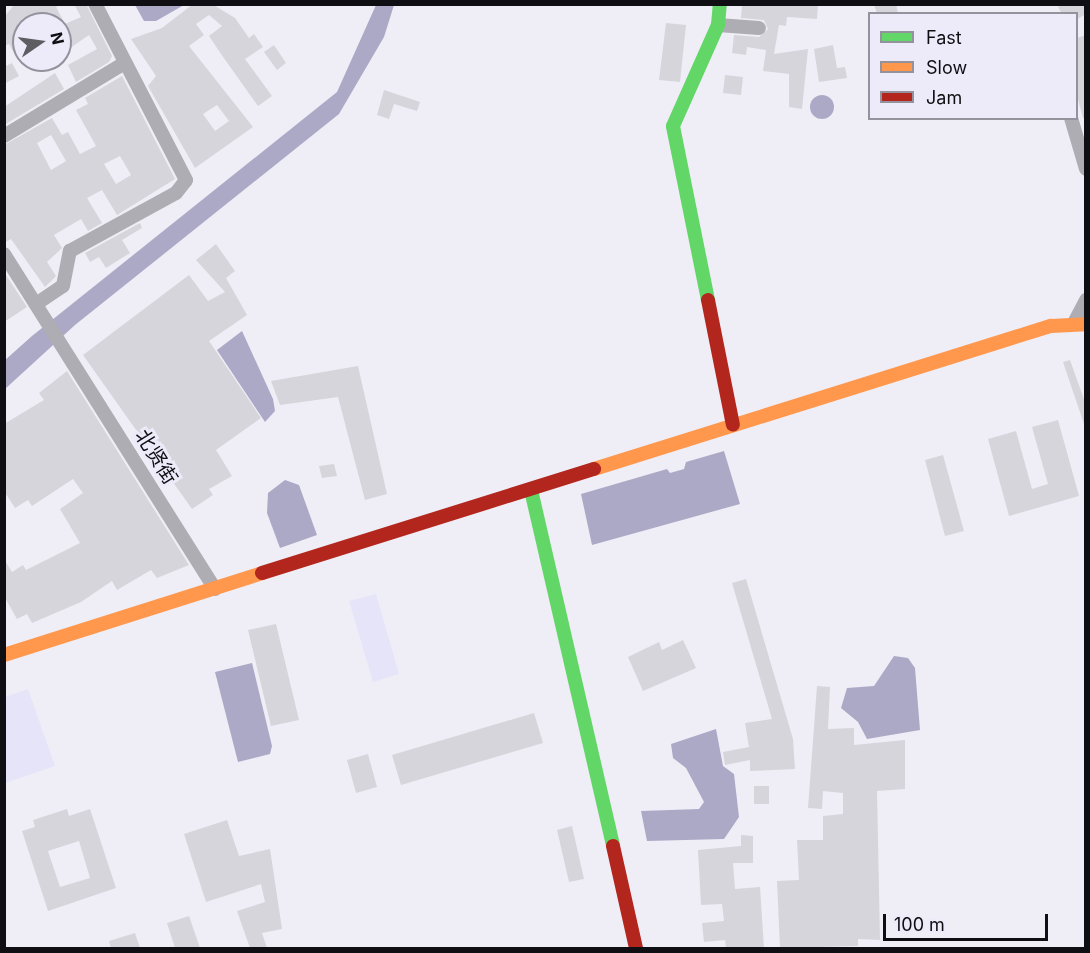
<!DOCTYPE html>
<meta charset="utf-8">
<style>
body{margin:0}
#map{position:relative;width:1090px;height:953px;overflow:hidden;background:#efeef6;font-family:Inter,"Noto Sans SC",sans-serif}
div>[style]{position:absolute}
.green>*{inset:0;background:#e6e4f9}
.water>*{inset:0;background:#aca9c7}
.round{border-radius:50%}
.building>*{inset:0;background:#d6d5db}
.street>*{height:14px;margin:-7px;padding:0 7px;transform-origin:7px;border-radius:7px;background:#aeadb4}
.fast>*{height:14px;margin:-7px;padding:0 7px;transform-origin:7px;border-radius:7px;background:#63d668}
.slow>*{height:14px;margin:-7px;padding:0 7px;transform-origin:7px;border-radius:7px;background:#ff974d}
.jam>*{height:14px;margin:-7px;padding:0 7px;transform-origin:7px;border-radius:7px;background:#b3261e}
span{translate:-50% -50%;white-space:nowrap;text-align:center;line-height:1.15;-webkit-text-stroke:6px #edebf9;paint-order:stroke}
.street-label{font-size:20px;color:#0f0f13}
.frame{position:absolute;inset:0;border:6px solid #0f0f13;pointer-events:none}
.legend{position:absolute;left:868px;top:12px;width:210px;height:108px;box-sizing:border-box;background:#edebf9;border:2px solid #94939d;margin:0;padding:8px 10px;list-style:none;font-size:18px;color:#0f0f13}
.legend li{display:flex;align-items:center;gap:12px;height:30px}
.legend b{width:30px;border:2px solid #94939d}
.north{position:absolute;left:12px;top:12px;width:60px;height:60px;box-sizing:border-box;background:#edebf9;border:2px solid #94939d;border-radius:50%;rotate:77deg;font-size:16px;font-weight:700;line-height:24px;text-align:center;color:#0f0f13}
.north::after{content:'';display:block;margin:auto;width:21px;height:27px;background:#5d5d62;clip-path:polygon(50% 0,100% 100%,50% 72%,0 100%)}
.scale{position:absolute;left:883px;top:914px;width:165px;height:27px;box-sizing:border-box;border:3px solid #0f0f13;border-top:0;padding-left:8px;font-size:18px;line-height:21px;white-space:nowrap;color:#0f0f13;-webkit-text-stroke:4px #edebf9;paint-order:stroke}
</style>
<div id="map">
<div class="green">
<div style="clip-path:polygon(376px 594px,399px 674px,373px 682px,349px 601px)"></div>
<div style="clip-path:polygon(28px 689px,55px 766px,5px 783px,5px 697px)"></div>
</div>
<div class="water">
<div style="clip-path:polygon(135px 5px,135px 4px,184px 5px,156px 21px,144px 21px)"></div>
<div style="clip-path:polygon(376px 5px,394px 5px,384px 37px,339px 114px,75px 325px,5px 389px,4px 361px,32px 336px,337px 92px)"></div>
<div class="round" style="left:810px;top:95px;width:24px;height:24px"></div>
<div style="clip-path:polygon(242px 331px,273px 399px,275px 411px,265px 422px,217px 350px)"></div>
<div style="clip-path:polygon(724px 451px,740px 504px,592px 545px,581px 494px,667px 469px,670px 473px,684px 469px,686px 462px)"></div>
<div style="clip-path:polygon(285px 480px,299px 485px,317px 535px,280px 548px,267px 513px,268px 493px)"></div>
<div style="clip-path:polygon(894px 656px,908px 658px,915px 668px,920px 730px,867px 739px,858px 722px,841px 708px,847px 688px,874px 686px)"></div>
<div style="clip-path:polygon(252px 663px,272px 746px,270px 754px,238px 762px,215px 672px)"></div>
<div style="clip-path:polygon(716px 729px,723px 766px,734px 774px,739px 817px,724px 839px,647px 841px,641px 811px,699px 809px,704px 802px,686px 768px,673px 758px,671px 744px)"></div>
</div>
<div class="building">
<div style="clip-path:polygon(15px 4px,62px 4px,56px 7px,65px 24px,81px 17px,74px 4px,86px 4px,112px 56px,109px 62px,76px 82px,68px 65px,97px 49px,89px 35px,60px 55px,65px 24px,48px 24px,44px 14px,15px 30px,24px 47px,16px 57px,9px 44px,4px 46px,4px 17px)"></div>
<div style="clip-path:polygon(evenodd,193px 4px,212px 4px,235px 18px,249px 38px,254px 34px,263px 47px,245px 59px,272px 96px,258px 106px,221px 54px,209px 36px,222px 26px,209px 15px,196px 24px,204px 35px,189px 46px,253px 127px,195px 168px,148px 86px,156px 76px,131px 39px,162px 28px,193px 4px,217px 105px,229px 121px,215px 131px,203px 114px,217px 105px)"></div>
<div style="clip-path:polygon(742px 4px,818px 4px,817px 19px,787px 17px,786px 26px,779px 25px,774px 54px,808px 49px,802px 109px,789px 107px,789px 74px,763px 71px,766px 50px,747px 47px,746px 55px,732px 53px,734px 35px,759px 37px,768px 29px,764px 20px,741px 18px)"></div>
<div style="clip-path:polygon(874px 4px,896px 4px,898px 14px,877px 14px)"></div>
<div style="clip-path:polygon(1063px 4px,1086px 4px,1086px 14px,1077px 19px,1077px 14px,1062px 14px,1058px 7px)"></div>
<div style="clip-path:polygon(666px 23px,686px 25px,680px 82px,659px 80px)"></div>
<div style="clip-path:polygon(1086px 35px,1086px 118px,1083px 118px,1077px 96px,1077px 38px)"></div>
<div style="clip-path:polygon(274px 45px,286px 63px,277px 70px,264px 52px)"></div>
<div style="clip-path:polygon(833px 45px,837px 68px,845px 67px,847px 78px,819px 82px,814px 49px)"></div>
<div style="clip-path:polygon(12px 63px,19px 76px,4px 84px,4px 67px)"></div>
<div style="clip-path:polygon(55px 73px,64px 89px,4px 125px,4px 107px)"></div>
<div style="clip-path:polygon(725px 75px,743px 77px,741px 95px,723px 93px)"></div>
<div style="clip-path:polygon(evenodd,122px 76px,175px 179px,117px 215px,102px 190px,87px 198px,102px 223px,88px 231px,81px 219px,54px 235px,62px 248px,47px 262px,56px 276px,45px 287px,11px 239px,4px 243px,4px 145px,52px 118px,62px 135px,68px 132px,80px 154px,96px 146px,76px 110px,88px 104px,85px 98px,122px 76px,51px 135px,66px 161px,51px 170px,37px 143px,51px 135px,122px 76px,120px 156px,131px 175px,116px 184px,104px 164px,120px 156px)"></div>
<div style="clip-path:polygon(384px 90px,420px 102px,417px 111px,394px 104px,389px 119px,377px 115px)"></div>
<div style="clip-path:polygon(140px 223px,142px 228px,122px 240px,130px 253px,106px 268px,99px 257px,90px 262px,85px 253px)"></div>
<div style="clip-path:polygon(216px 244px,235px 271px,226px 278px,247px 315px,209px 341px,261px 418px,216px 450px,232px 476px,209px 489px,213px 495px,192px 509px,83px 355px,189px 275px,208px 301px,225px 292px,196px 260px)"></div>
<div style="clip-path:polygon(4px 272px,27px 307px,4px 322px)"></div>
<div style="clip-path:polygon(1070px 360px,1086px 405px,1086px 430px,1063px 362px)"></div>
<div style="clip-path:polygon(358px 366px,387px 494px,365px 500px,338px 397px,280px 405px,271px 381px)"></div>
<div style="clip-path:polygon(67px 371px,189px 565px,157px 578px,151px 570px,117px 590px,112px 581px,81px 602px,32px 623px,27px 614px,17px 619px,4px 596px,4px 559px,12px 572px,23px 565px,26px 570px,80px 543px,60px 509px,83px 493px,73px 479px,32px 506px,28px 500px,15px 508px,4px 491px,4px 424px,44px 400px,39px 393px)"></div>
<div style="clip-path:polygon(1058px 420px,1079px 496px,1009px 516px,988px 439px,1016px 431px,1032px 489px,1048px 484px,1032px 427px)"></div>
<div style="clip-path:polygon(943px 455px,964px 531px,945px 536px,925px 460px)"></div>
<div style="clip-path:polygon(334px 464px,337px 476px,322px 478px,319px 466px)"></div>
<div style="clip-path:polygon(746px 579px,793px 739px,795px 769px,750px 771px,750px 760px,725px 765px,723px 752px,749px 747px,745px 723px,772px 719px,732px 583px)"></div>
<div style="clip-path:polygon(276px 624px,299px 720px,271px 726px,248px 630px)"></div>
<div style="clip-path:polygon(683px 640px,696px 668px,643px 691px,628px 657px,659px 642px,662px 650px)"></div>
<div style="clip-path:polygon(817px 686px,830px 687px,828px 729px,854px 728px,854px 745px,905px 740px,905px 789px,877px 791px,880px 940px,858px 939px,858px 946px,780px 948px,777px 881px,799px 880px,797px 840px,823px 840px,823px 816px,843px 814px,843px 793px,823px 791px,822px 809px,808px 808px)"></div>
<div style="clip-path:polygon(534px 713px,543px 743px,401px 785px,392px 755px)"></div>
<div style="clip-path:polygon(368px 754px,377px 787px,356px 793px,347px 760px)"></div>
<div style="clip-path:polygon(754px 786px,769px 786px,769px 804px,754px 804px)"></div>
<div style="clip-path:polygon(evenodd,67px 809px,69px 816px,90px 809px,116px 888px,48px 911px,22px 831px,35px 827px,33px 820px,67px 809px,79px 841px,90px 878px,60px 887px,48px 851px,79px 841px)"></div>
<div style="clip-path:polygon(227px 820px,239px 856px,270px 849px,282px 929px,262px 933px,267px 948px,250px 948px,237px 911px,265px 902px,261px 884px,206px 902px,184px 834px)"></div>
<div style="clip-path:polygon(572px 826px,584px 879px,569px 882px,557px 830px)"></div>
<div style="clip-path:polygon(741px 835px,753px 836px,753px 863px,733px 863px,735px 889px,760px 887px,764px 948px,726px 948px,725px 940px,704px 942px,702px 923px,724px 921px,722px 904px,701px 905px,698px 850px,741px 846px)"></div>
<div style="clip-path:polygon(189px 916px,200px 948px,175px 948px,167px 923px)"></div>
<div style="clip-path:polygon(135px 933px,140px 948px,111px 948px,109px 941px)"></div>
</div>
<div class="street">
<div style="left:718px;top:25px;width:41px;rotate:4.2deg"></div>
<div style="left:1071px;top:118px;width:53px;rotate:73.6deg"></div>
<div style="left:4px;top:136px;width:139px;rotate:-31.2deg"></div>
<div style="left:4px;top:254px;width:396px;rotate:57.8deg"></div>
<div style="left:36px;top:304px;width:32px;rotate:-34deg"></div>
<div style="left:63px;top:286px;width:36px;rotate:-79deg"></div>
<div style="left:70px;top:251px;width:121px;rotate:-28.7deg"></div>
<div style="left:176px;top:193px;width:16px;rotate:-52deg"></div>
<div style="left:186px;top:180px;width:198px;rotate:-117.3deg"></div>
<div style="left:1075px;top:321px;width:24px;rotate:-62deg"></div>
</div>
<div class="fast">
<div style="left:708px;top:300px;width:177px;rotate:-101.4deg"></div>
<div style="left:673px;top:126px;width:111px;rotate:-66deg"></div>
<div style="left:718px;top:25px;width:21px;rotate:-85deg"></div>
<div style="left:531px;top:490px;width:365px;rotate:77deg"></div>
</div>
<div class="slow">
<div style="left:594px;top:469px;width:479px;rotate:-17.4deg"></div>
<div style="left:1051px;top:326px;width:35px;rotate:-3deg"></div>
<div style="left:4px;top:655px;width:271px;rotate:-17.6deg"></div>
</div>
<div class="jam">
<div style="left:708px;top:300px;width:127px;rotate:78.7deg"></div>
<div style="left:262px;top:573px;width:348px;rotate:-17.4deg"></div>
<div style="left:613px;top:846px;width:105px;rotate:77.3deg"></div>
</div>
<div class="street-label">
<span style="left:156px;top:457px;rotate:58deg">北贤街</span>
</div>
<div class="frame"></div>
<ul class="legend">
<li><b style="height:8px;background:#63d668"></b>Fast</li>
<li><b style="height:8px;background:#ff974d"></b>Slow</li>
<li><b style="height:8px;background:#b3261e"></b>Jam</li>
</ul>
<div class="north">N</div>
<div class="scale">100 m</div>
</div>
